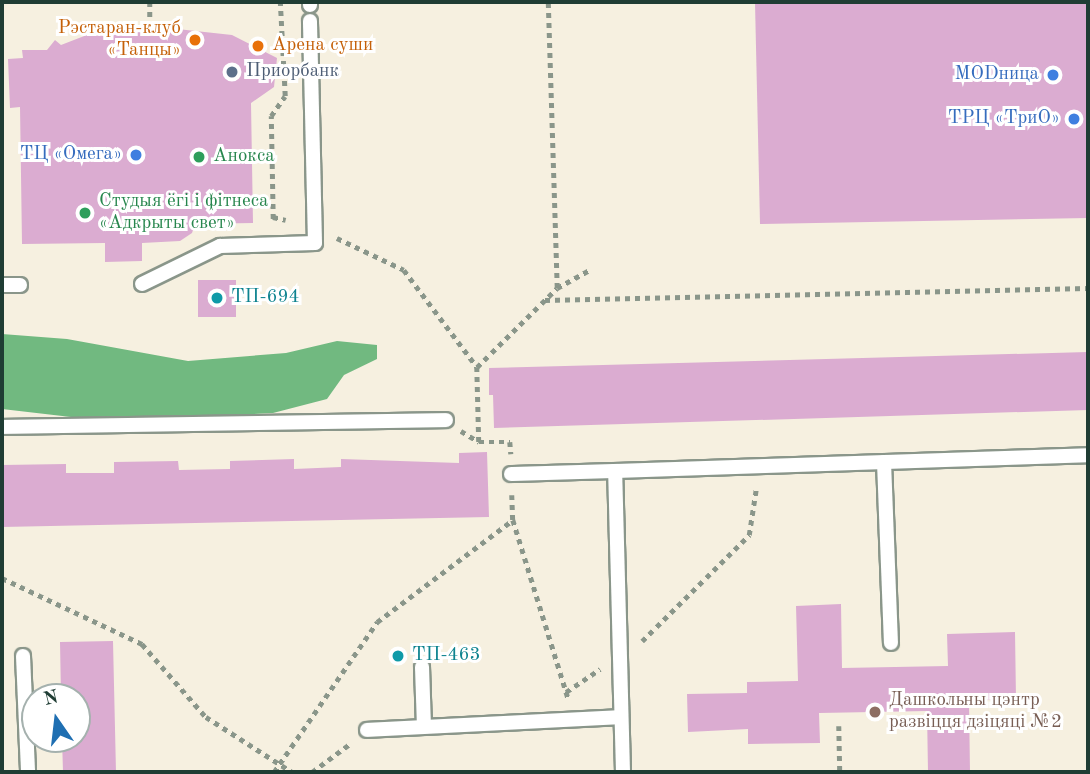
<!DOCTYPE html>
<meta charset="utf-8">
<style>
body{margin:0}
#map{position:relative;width:1090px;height:774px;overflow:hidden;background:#f6f0e0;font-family:"Old Standard TT",serif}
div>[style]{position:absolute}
.forest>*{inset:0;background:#71b980}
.building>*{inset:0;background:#dbacd1}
.path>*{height:4.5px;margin-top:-2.25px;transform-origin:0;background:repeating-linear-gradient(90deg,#8a968a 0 5px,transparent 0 10px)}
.roads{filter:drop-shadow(2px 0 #8a968a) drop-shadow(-2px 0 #8a968a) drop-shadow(0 2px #8a968a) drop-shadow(0 -2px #8a968a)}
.service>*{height:14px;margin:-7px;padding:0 7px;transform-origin:7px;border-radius:7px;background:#fff}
.dots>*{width:19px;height:19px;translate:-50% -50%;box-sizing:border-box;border:4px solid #fff;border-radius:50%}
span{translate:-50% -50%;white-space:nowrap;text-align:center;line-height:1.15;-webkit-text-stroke:6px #fff;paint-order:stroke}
.food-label{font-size:19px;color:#c56008}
.right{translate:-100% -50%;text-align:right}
.left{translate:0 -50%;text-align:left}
.service-label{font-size:19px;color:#4e5e75}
.shop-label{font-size:19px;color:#366cbe}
.leisure-label{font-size:19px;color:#27864d}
.culture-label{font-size:19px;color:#0d838f}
.education-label{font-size:19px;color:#785e54}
.frame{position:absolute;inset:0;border:4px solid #1f3d34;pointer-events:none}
.north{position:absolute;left:21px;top:683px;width:70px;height:70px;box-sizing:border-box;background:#fff;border:2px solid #a5b1ae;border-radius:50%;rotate:346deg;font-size:19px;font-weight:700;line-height:28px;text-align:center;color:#1f3d34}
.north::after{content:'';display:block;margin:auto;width:24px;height:32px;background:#1f6fb2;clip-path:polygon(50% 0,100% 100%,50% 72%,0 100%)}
</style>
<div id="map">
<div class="forest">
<div style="clip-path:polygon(2px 334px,67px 339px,188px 361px,286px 353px,337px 341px,377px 345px,377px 359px,344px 375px,327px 399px,273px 413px,114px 422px,2px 409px)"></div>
</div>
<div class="building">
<div style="clip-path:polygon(1088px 2px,1088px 218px,760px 224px,755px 3px)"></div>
<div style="clip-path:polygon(150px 26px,232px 35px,277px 58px,274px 87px,251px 103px,253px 223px,195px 224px,192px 233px,180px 241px,142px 243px,142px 261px,105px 262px,105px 243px,22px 244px,20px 107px,10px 108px,8px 59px,23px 58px,22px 50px,47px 50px,55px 40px,61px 45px,92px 33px)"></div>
<div style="clip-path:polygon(198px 280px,236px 280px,236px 317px,198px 317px)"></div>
<div style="clip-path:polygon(1088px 352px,1088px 410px,494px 428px,493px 395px,489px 395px,489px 368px)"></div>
<div style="clip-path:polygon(487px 452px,489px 517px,2px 527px,2px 465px,66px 464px,66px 473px,114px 473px,114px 462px,178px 461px,179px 470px,230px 469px,230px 461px,294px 459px,294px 469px,341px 467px,341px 459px,459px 463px,459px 453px)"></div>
<div style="clip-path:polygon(841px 604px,842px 668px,948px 666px,947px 634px,1015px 632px,1016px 699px,969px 700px,970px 772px,928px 772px,927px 711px,819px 713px,820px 743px,748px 744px,748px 729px,688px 732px,687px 694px,747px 693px,747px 682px,798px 681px,796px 606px)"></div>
<div style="clip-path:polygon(113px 641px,116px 772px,63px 772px,62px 739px,77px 739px,77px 697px,61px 697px,60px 642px)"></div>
</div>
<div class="path">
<div style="left:150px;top:2px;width:24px;rotate:90deg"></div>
<div style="left:273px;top:217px;width:13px;rotate:13deg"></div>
<div style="left:273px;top:219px;width:103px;rotate:-91.1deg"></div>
<div style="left:271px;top:116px;width:24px;rotate:-55deg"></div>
<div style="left:285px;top:96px;width:94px;rotate:-93deg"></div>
<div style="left:337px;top:238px;width:74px;rotate:25.5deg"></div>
<div style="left:404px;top:270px;width:121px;rotate:53deg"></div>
<div style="left:477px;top:367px;width:75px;rotate:88.5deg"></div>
<div style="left:557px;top:288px;width:37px;rotate:-29deg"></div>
<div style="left:545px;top:300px;width:543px;rotate:-1.27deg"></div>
<div style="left:477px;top:367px;width:112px;rotate:-44.6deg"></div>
<div style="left:557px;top:288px;width:286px;rotate:-91.8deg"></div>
<div style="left:461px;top:431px;width:21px;rotate:31deg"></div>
<div style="left:479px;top:442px;width:31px"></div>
<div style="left:510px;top:442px;width:12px;rotate:85deg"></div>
<div style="left:512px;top:495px;width:25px;rotate:88deg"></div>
<div style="left:513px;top:520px;width:186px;rotate:72.8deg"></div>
<div style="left:2px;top:578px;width:155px;rotate:25.2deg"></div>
<div style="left:142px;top:644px;width:97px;rotate:48.8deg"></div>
<div style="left:206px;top:717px;width:102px;rotate:32.6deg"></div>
<div style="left:642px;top:641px;width:151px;rotate:-44.7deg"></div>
<div style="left:749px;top:535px;width:47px;rotate:-81.3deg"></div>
<div style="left:566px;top:692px;width:41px;rotate:-34.1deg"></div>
<div style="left:839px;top:726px;width:46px;rotate:88.8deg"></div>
<div style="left:274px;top:772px;width:182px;rotate:-55.5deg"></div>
<div style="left:377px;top:622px;width:170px;rotate:-36.9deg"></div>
<div style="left:312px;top:772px;width:49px;rotate:-36.6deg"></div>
</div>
<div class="roads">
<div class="service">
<div style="left:310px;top:2px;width:3px;rotate:90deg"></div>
<div style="left:142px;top:284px;width:87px;rotate:-26deg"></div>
<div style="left:220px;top:246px;width:95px;rotate:-1.8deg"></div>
<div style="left:315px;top:243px;width:222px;rotate:-91.3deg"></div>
<div style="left:2px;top:285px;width:18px"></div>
<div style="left:2px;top:427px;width:444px;rotate:-0.9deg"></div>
<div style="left:884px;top:462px;width:181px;rotate:87.8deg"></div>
<div style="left:511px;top:474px;width:104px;rotate:-1.7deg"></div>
<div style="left:23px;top:656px;width:116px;rotate:87.5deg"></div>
<div style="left:422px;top:667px;width:59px;rotate:88.1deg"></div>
<div style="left:367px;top:730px;width:254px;rotate:-2.9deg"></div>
<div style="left:623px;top:772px;width:301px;rotate:-91.5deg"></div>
<div style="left:615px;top:471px;width:473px;rotate:-1.9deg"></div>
</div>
</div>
<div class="dots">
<div style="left:195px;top:40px;background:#e8710a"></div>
<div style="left:258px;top:46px;background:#e8710a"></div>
<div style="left:232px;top:72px;background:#5c6f8a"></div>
<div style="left:1053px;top:75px;background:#3f7fe0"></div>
<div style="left:1074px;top:119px;background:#3f7fe0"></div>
<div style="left:136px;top:155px;background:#3f7fe0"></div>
<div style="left:199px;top:157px;background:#2e9e5b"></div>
<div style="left:85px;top:213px;background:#2e9e5b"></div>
<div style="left:217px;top:298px;background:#0f9aa8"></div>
<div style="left:398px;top:656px;background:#0f9aa8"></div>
<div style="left:875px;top:712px;background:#8d6e63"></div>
</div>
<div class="food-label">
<span class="right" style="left:181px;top:40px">Рэстаран-клуб<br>«Танцы»</span>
<span class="left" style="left:272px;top:46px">Арена суши</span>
</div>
<div class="service-label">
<span class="left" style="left:246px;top:72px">Приорбанк</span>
</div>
<div class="shop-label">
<span class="right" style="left:1039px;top:75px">MODница</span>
<span class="right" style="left:1060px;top:119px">ТРЦ «ТриО»</span>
<span class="right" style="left:122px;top:155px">ТЦ «Омега»</span>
</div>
<div class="leisure-label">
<span class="left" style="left:213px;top:157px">Анокса</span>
<span class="left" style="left:99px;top:213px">Студыя ёгі і фітнеса<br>«Адкрыты свет»</span>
</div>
<div class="culture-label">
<span class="left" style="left:231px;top:298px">ТП-694</span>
<span class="left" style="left:412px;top:656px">ТП-463</span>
</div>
<div class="education-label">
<span class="left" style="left:889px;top:712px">Дашкольны цэнтр<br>развіцця дзіцяці №2</span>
</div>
<div class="frame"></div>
<div class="north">N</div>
</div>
